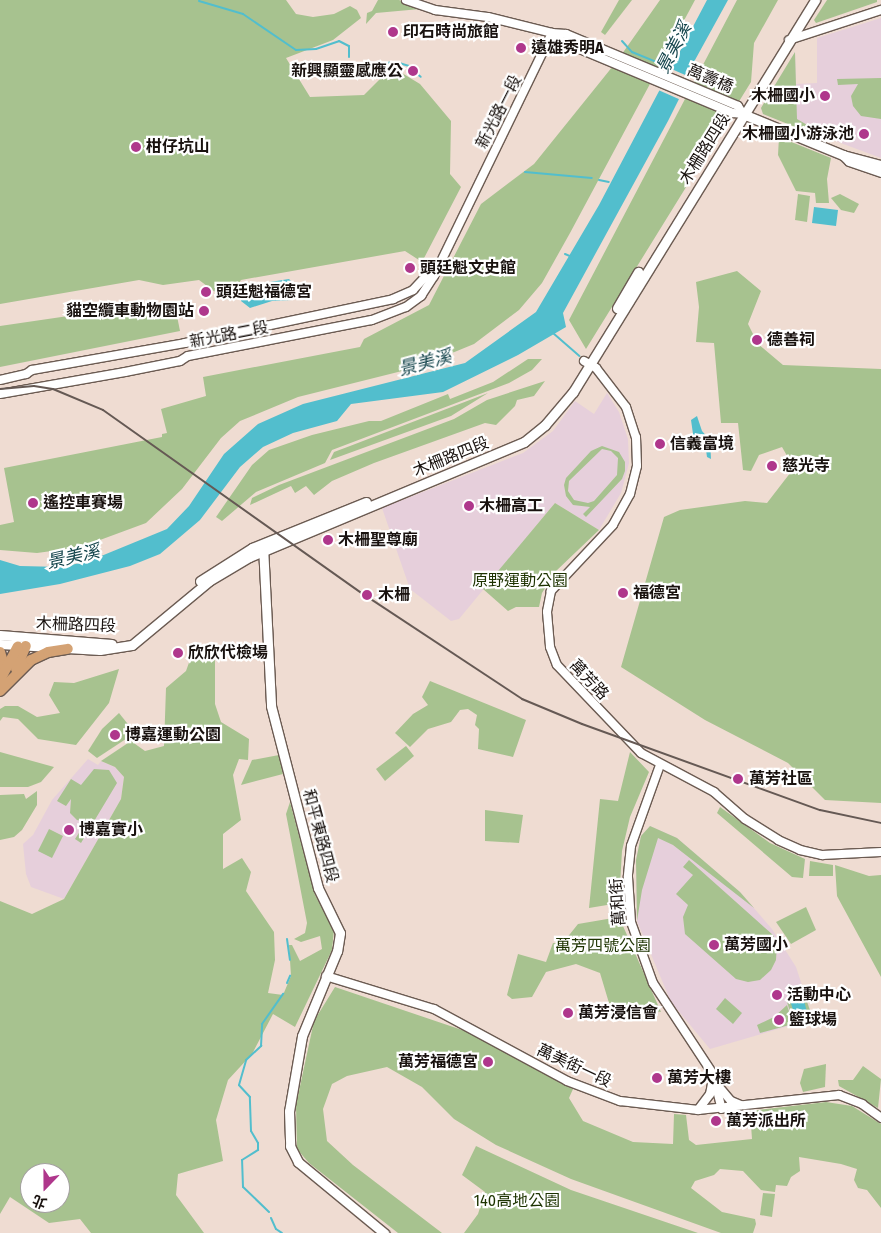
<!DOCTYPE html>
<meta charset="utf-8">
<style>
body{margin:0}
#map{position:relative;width:881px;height:1233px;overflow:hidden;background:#efdcd2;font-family:"Fira Sans Condensed","Noto Sans TC",sans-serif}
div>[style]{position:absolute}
.education>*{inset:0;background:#e6cfdb}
.green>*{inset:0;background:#a7c28f}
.water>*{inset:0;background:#52becd}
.pier>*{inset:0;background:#efdcd2}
.stream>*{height:2px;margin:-1px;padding:0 1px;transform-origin:1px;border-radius:1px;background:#52becd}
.roads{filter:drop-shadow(1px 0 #6b5b52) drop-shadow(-1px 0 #6b5b52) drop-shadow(0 1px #6b5b52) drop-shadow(0 -1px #6b5b52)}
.tertiary>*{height:8px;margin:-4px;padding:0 4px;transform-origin:4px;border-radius:4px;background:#fff}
.secondary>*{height:9px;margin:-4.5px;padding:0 4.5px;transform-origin:4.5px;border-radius:4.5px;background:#fff}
.trunk>*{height:10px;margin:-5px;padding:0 5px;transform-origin:5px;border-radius:5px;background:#d4a274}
.rail>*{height:2px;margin:-1px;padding:0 1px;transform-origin:1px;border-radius:1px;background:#655954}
.dots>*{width:14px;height:14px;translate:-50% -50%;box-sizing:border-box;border:2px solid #fff;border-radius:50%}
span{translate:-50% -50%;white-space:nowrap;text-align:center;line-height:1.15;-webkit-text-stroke:4.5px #fff;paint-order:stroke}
.poi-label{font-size:16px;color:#19120f;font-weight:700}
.left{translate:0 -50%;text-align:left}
.right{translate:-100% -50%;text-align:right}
.street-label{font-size:16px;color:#19120f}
.park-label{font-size:16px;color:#1d3301}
.water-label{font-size:18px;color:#15454c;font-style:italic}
.north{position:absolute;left:20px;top:1163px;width:50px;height:50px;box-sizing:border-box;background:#fff;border:1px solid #a3a09f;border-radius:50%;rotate:202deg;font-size:14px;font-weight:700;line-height:20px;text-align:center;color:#19120f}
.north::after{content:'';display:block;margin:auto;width:18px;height:22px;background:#af378c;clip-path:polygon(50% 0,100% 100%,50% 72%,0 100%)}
</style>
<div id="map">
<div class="education">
<div style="clip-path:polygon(881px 18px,881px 158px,763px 114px,761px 108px,795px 52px,796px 84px,817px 83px,817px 38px)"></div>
<div style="clip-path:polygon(607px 393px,619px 412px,628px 439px,629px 463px,621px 493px,599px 530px,555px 503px,459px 619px,451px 621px,410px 589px,382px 508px,523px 453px,553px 431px,575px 401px,594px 414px)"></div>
<div style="clip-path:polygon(88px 759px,98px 765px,101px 761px,115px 767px,124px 777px,121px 799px,64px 899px,31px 887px,26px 874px,23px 844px,33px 835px,52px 800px)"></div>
<div style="clip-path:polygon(650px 826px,677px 838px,740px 892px,772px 929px,796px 967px,813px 1019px,710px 1049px,671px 1002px,637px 921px,636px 860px,641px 836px)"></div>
</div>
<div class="green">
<div style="clip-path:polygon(0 0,286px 0,296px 14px,313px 17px,334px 14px,350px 6px,357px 10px,361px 18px,333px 40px,286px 58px,310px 97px,364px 95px,392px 67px,420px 84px,451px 121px,450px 174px,461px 187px,422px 262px,405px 251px,241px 280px,226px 300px,199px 280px,163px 285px,139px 280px,0 304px)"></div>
<div style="clip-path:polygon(378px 0,399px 0,420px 9px,376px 13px,366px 24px,367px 13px,372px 11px)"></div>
<div style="clip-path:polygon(619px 0,632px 0,605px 35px,601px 32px)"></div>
<div style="clip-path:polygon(660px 0,695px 0,570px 233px,542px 283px,519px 310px,474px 344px,418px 367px,298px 397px,240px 421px,221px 438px,182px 489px,146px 523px,81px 547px,37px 553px,0 550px,0 525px,14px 522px,4px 468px,162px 437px,162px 434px,167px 433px,161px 409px,206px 396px,203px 377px,360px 347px,364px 339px,429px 305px,481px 204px,534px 164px,617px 61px)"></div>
<div style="clip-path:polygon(737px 0,778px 0,754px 43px,751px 82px,586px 349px,569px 320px)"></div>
<div style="clip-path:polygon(827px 0,877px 0,877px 2px,816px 23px,814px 20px)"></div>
<div style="clip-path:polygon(795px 52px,797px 119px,821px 133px,825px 139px,763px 114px,761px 108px)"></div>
<div style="clip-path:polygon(881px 78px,881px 119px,861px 116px,853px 106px,851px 96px,858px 84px,838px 85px,837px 79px)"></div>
<div style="clip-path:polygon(779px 137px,831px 158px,827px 179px,829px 203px,816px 203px,815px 193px,796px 191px,778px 155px)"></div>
<div style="clip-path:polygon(798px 194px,810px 196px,807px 222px,795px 220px)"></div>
<div style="clip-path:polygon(840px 194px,859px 204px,854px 213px,841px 210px,831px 198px)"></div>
<div style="clip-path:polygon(737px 271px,761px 291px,748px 324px,758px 344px,783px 365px,881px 369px,881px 803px,825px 800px,788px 763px,705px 720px,621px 667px,664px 517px,680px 510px,745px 501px,767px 503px,794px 468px,782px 447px,759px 455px,751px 471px,743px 470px,738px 423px,721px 423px,714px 343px,696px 342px,699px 307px,696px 282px)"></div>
<div style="clip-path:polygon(123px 308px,172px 312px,177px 316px,180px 331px,0 367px,0 326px)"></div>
<div style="clip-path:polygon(528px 359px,542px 359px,532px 370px,509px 383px,332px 450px,325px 463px,256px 492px,222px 521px,216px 517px,252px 465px,269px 450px,312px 435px,369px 421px,381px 421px,448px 394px,450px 399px,493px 382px)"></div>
<div style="clip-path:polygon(545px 381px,534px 396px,517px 400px,515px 406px,496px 425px,485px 423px,374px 463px,332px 481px,314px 495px,306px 486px,295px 493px,291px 486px,250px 505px,252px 498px,279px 485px,454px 419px,487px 400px)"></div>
<div style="clip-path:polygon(488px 393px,451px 416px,330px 460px,334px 452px,350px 446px)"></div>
<div style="clip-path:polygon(evenodd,602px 446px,619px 452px,625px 462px,625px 471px,622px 479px,586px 517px,583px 514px,590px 507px,573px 505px,566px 496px,564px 485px,566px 478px,591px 451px,602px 446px,602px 449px,611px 451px,618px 458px,617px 475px,594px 501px,588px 503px,574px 500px,568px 491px,569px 481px,602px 449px)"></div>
<div style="clip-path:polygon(555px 503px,599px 530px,555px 572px,542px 593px,539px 607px,516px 607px,508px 611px,483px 589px)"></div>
<div style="clip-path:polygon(evenodd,215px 656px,215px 704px,221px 722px,249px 739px,248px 760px,239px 759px,233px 775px,241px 820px,223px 834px,223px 869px,242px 858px,251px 872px,246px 891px,274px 932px,275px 960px,268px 993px,283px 995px,291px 976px,289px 945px,292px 945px,300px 961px,322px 949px,320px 936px,301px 942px,294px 939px,305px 933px,307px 923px,286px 814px,290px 802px,315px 895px,334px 930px,332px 950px,295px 1027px,273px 1014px,252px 1054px,228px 1080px,216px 1120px,223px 1161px,178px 1174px,176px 1195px,204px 1233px,91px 1233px,80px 1219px,49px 1223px,10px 1197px,0 1214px,0 901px,32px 914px,64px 899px,121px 799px,124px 777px,115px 767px,101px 761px,131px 741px,145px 751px,164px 746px,166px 688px,186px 671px,191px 657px,215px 656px,30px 1173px,60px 1173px,60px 1203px,30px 1203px,30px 1173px)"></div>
<div style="clip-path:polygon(119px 669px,109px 703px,76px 745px,38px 739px,18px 719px,3px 717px,0 721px,0 709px,5px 706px,18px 706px,37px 717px,60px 713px,49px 695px,54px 682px,74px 683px)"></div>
<div style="clip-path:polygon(430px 681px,526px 720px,513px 757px,478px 749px,479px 729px,475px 725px,477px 715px,468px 709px,460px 710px,451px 722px,428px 729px,410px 747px,395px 733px,413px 714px,428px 705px,422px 697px)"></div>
<div style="clip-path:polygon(119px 713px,135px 733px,97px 758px,88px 751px,102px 729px)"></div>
<div style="clip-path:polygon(406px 746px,414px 756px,385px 781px,376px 769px)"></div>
<div style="clip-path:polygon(0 752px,54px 767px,41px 782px,28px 787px,0 787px)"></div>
<div style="clip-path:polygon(630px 752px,649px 772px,630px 817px,622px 851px,619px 903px,589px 908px,600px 799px,618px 801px)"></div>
<div style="clip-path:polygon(279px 755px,283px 774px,241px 785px,252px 760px)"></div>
<div style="clip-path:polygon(94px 769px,109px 770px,117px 783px,81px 843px,75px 839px,86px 822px,77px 820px,70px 813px,71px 799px,66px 806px,57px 801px,71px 779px,81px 785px)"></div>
<div style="clip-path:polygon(37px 791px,37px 805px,22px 830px,14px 837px,0 840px,0 795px,24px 794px,26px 799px)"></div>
<div style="clip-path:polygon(720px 807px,770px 843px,805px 859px,803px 878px,792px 877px,717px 813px)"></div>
<div style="clip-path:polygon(485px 810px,523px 815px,519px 843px,485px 841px)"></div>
<div style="clip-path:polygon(650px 826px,677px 838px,740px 892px,754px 908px,673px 845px,658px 838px,642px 890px,637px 921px,636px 860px,641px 836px)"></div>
<div style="clip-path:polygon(49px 829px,63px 836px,52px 858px,38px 851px)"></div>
<div style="clip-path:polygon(689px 860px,773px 935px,777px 944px,776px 960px,771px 970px,760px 980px,748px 982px,736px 979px,685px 934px,683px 917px,688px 905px,676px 894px,693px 875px,683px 867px)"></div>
<div style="clip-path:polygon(810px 861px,833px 865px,833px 876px,809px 876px)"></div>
<div style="clip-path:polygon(835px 865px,869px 876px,881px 875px,881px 977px,837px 896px)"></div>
<div style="clip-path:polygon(806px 907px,816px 930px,791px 944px,776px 922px)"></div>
<div style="clip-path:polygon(619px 917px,661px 1012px,609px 1003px,600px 973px,576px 964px,546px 972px,532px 997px,512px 999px,507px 995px,518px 954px,546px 962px,553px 943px,562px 944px,578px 924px)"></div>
<div style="clip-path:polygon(335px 987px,468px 1032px,573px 1089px,569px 1098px,583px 1121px,633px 1142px,673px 1144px,674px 1114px,686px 1115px,689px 1140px,696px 1145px,752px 1139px,750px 1111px,826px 1102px,852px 1106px,881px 1124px,881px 1208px,867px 1190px,858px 1188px,854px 1180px,857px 1169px,841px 1164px,799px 1157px,800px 1171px,791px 1177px,787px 1186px,776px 1185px,775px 1192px,761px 1190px,743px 1171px,720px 1169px,714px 1175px,695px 1181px,691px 1188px,722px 1212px,755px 1219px,756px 1224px,753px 1233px,721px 1233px,571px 1179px,496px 1145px,454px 1119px,422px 1087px,387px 1067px,347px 1076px,332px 1084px,323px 1109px,327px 1141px,353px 1165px,442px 1233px,398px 1233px,309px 1163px,297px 1149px,296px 1105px,314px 1021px)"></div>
<div style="clip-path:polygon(804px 993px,813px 1019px,794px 1024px,787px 1002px)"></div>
<div style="clip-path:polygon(725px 998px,742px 1013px,733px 1024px,716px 1009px)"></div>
<div style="clip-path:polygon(787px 1005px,793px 1024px,760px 1033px,757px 1025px,774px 1017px)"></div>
<div style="clip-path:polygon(826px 1064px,825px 1087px,803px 1092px,800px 1083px,804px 1069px)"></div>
<div style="clip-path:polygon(863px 1066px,881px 1079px,878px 1108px,839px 1086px,838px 1080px,853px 1080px)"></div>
<div style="clip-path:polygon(476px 1146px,571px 1190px,698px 1233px,464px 1233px,478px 1214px,485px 1192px,462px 1175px)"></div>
<div style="clip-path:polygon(763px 1193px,775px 1194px,772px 1217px,760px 1215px)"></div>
</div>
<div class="water">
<div style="clip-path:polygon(707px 0,728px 0,695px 60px,695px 67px,668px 121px,563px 313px,566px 327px,518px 355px,443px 392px,351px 404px,337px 421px,293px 433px,263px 447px,240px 467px,200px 520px,160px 554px,130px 566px,60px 584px,0 594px,0 560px,20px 566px,62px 567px,89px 561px,167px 529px,189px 506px,224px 454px,258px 424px,303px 404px,465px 363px,536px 312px,599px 205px)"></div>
<div style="clip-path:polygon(814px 207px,838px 210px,836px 226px,812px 223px)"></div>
<div style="clip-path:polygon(289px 279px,298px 288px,292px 300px,272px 301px,250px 308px,241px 301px,240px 289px,245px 286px)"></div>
<div style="clip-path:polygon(697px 416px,702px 431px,710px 440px,711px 459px,707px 457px,706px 450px,694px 441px,691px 420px)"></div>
<div style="clip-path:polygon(803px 997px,808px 1016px,796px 1020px,790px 1000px)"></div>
</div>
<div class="pier">
<div style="clip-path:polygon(667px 67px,692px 78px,681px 100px,656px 89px)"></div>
</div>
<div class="stream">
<div style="left:199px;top:1px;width:46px;rotate:16.5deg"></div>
<div style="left:243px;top:14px;width:64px;rotate:34.2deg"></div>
<div style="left:296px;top:50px;width:20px;rotate:-3deg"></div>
<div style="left:316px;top:49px;width:24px;rotate:-19deg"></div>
<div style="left:339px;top:41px;width:11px;rotate:27deg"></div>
<div style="left:349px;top:46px;width:11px;rotate:90deg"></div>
<div style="left:622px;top:41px;width:15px;rotate:48deg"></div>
<div style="left:632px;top:52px;width:42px;rotate:22.3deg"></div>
<div style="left:385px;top:63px;width:11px;rotate:-5deg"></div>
<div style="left:396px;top:62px;width:17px;rotate:17deg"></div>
<div style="left:416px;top:73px;width:6px;rotate:39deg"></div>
<div style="left:525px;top:172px;width:67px;rotate:5.1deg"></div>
<div style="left:599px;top:180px;width:10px;rotate:11deg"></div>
<div style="left:565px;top:254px;width:8px;rotate:23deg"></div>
<div style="left:451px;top:265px;width:5px"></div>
<div style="left:553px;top:333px;width:35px;rotate:41deg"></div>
<div style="left:287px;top:939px;width:21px;rotate:82deg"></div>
<div style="left:287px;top:983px;width:8px;rotate:-67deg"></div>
<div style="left:269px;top:1212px;width:36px;rotate:-136deg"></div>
<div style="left:243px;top:1187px;width:27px;rotate:-92deg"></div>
<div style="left:242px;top:1160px;width:19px;rotate:-32deg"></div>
<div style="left:258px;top:1150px;width:7px;rotate:-90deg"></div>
<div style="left:258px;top:1143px;width:14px;rotate:-120deg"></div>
<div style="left:251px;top:1131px;width:34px;rotate:-92deg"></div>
<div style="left:250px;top:1097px;width:16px;rotate:-133deg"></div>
<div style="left:239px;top:1085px;width:26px;rotate:-74deg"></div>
<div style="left:246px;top:1060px;width:21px;rotate:-43deg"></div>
<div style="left:261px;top:1046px;width:22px;rotate:-87deg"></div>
<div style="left:262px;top:1024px;width:37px;rotate:-55deg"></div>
<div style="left:271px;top:1218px;width:12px;rotate:66deg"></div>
<div style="left:276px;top:1229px;width:7px;rotate:34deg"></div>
</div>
<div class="roads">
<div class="tertiary">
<div style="left:406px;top:0;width:31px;rotate:19deg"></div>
<div style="left:435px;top:10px;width:53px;rotate:7.5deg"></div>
<div style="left:488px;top:17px;width:66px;rotate:14deg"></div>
<div style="left:552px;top:33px;width:14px;rotate:4deg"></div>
<div style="left:566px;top:34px;width:186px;rotate:22.7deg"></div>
<div style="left:738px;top:106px;width:9px;rotate:58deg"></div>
<div style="left:552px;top:33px;width:14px;rotate:39deg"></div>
<div style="left:563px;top:42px;width:184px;rotate:22.7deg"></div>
<div style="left:733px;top:113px;width:10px;rotate:6deg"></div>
<div style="left:789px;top:40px;width:97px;rotate:-18.1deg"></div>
<div style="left:584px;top:361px;width:14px;rotate:30deg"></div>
<div style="left:596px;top:368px;width:49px;rotate:52.4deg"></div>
<div style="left:626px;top:407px;width:32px;rotate:72deg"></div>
<div style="left:636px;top:437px;width:29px;rotate:88deg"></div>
<div style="left:637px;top:466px;width:29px;rotate:104deg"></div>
<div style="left:630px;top:494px;width:35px;rotate:119deg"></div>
<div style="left:613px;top:525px;width:91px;rotate:133.2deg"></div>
<div style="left:551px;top:591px;width:21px;rotate:101deg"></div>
<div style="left:547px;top:612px;width:35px;rotate:85deg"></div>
<div style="left:550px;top:647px;width:19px;rotate:69deg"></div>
<div style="left:557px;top:665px;width:122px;rotate:46.3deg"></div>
<div style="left:641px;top:753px;width:83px;rotate:28.1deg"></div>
<div style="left:714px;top:792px;width:41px;rotate:41.1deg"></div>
<div style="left:745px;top:819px;width:39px;rotate:32deg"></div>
<div style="left:778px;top:840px;width:24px;rotate:24deg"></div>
<div style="left:800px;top:850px;width:23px;rotate:13deg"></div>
<div style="left:822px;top:855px;width:59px;rotate:-2.9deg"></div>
<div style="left:0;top:380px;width:27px;rotate:-13deg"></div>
<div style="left:26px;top:374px;width:7px;rotate:-34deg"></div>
<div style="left:32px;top:370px;width:155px;rotate:-10deg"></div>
<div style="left:185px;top:343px;width:213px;rotate:-11.9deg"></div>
<div style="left:393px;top:299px;width:22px;rotate:-24deg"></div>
<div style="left:413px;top:290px;width:35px;rotate:-47deg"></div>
<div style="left:0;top:394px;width:127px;rotate:-10deg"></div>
<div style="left:125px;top:372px;width:56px;rotate:-11.3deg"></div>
<div style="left:180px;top:361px;width:9px;rotate:-32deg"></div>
<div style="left:188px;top:356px;width:187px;rotate:-11.1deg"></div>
<div style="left:372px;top:320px;width:36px;rotate:-21deg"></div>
<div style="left:406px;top:307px;width:19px;rotate:-36deg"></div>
<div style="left:421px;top:296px;width:24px;rotate:-57deg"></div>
<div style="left:434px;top:276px;width:270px;rotate:-64.1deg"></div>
<div style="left:660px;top:765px;width:86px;rotate:109.7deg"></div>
<div style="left:631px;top:846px;width:31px;rotate:96deg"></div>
<div style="left:628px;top:877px;width:45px;rotate:86.2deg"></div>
<div style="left:631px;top:922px;width:65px;rotate:70.2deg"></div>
<div style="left:653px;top:983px;width:109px;rotate:56.6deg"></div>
<div style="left:713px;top:1074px;width:36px;rotate:76deg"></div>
<div style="left:326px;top:976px;width:113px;rotate:17deg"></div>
<div style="left:434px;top:1009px;width:151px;rotate:28.4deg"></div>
<div style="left:567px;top:1081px;width:57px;rotate:20.7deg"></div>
<div style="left:620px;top:1101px;width:79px;rotate:6.6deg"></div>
<div style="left:698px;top:1110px;width:142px;rotate:-6.1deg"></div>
<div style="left:839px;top:1095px;width:25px;rotate:21deg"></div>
<div style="left:862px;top:1104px;width:24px;rotate:36deg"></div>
<div style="left:720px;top:1088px;width:17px;rotate:50deg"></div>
<div style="left:731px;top:1101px;width:11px;rotate:22deg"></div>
<div style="left:698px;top:1110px;width:20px;rotate:-53deg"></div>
<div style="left:710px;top:1094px;width:15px;rotate:-79deg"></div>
</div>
<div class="secondary">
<div style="left:743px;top:114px;width:108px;rotate:22.3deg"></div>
<div style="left:843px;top:155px;width:39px;rotate:15deg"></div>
<div style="left:843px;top:155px;width:8px;rotate:45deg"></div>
<div style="left:849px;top:161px;width:34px;rotate:19deg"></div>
<div style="left:617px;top:308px;width:42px;rotate:-59.7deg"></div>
<div style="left:263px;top:546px;width:160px;rotate:87.1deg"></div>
<div style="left:271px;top:706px;width:188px;rotate:75.5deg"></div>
<div style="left:318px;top:888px;width:50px;rotate:63.9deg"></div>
<div style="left:340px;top:933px;width:18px;rotate:99deg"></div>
<div style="left:337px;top:951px;width:92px;rotate:112.4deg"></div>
<div style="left:302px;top:1036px;width:76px;rotate:99.8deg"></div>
<div style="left:289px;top:1111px;width:35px;rotate:88deg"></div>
<div style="left:290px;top:1146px;width:18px;rotate:63deg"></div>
<div style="left:298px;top:1162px;width:112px;rotate:39.5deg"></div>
<div style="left:200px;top:581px;width:62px;rotate:-32.4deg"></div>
<div style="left:252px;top:548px;width:123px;rotate:-22deg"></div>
<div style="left:0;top:635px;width:112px;rotate:4.6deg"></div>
<div style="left:0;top:644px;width:100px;rotate:3.4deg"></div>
<div style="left:100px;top:650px;width:32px;rotate:-9deg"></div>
<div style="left:132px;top:645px;width:100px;rotate:-39.7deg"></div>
<div style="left:209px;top:581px;width:47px;rotate:-31deg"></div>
<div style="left:249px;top:557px;width:298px;rotate:-22.7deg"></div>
<div style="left:524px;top:442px;width:27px;rotate:-39deg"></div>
<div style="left:545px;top:425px;width:43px;rotate:-49.7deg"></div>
<div style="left:573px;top:392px;width:461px;rotate:-58.3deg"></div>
</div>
<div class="trunk">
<div style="left:0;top:652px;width:14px;rotate:73deg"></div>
<div style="left:4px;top:665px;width:10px;rotate:107deg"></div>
<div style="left:16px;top:669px;width:25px;rotate:-67deg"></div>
<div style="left:0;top:680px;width:38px;rotate:-62deg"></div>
<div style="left:0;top:691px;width:44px;rotate:-45deg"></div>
<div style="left:31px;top:660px;width:19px;rotate:-25deg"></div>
<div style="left:48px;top:652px;width:20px;rotate:-9deg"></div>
</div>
</div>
<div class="rail">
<div style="left:0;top:389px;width:34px;rotate:-5deg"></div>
<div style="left:34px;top:386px;width:19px;rotate:9deg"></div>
<div style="left:53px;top:389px;width:54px;rotate:22.8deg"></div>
<div style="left:103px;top:410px;width:322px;rotate:35.3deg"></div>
<div style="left:366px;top:596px;width:187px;rotate:33.4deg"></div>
<div style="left:522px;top:699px;width:65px;rotate:22.6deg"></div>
<div style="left:582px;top:724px;width:253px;rotate:19.9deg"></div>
<div style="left:820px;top:810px;width:62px;rotate:12deg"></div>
</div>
<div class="dots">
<div style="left:393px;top:32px;background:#af378c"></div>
<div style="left:521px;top:48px;background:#af378c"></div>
<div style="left:413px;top:71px;background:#af378c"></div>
<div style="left:825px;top:96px;background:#af378c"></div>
<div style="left:864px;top:134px;background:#af378c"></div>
<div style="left:136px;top:147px;background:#af378c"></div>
<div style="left:410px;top:268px;background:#af378c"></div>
<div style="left:206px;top:292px;background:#af378c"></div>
<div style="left:204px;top:311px;background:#af378c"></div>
<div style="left:757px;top:340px;background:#af378c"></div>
<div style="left:660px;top:444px;background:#af378c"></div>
<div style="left:772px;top:466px;background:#af378c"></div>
<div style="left:33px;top:503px;background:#af378c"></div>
<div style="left:469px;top:506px;background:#af378c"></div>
<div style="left:328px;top:540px;background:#af378c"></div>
<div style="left:623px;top:593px;background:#af378c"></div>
<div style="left:367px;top:595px;background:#af378c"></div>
<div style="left:178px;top:653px;background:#af378c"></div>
<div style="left:115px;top:735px;background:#af378c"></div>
<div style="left:738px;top:779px;background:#af378c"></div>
<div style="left:69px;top:830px;background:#af378c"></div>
<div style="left:714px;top:945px;background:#af378c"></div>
<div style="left:777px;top:995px;background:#af378c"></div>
<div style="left:568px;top:1013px;background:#af378c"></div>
<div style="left:779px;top:1020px;background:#af378c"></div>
<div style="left:488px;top:1062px;background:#af378c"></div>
<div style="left:657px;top:1078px;background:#af378c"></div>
<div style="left:716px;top:1121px;background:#af378c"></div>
</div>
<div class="poi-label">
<span class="left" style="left:403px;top:32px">印石時尚旅館</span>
<span class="left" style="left:531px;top:48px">遠雄秀明A</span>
<span class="right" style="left:403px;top:71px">新興顯靈感應公</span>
<span class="right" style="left:815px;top:96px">木柵國小</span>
<span class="right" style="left:854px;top:134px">木柵國小游泳池</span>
<span class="left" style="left:146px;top:147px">柑仔坑山</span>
<span class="left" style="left:420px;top:268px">頭廷魁文史館</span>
<span class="left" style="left:216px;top:292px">頭廷魁福德宮</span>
<span class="right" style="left:194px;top:311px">貓空纜車動物園站</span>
<span class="left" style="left:767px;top:340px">德善祠</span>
<span class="left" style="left:670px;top:444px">信義富境</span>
<span class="left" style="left:782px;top:466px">慈光寺</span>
<span class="left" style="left:43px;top:503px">遙控車賽場</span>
<span class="left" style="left:479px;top:506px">木柵高工</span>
<span class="left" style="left:338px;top:540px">木柵聖尊廟</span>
<span class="left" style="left:633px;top:593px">福德宮</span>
<span class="left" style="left:378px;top:595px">木柵</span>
<span class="left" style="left:188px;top:653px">欣欣代檢場</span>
<span class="left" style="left:125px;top:735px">博嘉運動公園</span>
<span class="left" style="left:749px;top:779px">萬芳社區</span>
<span class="left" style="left:79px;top:830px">博嘉實小</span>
<span class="left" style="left:724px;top:945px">萬芳國小</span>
<span class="left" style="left:787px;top:995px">活動中心</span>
<span class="left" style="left:578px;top:1013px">萬芳浸信會</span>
<span class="left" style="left:789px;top:1020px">籃球場</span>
<span class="right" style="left:478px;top:1062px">萬芳福德宮</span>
<span class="left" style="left:667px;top:1078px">萬芳大樓</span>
<span class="left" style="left:726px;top:1121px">萬芳派出所</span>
</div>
<div class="street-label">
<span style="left:710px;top:79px;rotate:23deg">萬壽橋</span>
<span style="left:499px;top:112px;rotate:-63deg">新光路一段</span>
<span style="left:705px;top:149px;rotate:-58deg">木柵路四段</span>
<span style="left:229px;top:335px;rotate:-11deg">新光路二段</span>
<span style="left:451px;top:457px;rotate:-22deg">木柵路四段</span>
<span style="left:76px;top:625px;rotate:2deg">木柵路四段</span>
<span style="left:589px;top:680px;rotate:47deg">萬芳路</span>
<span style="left:320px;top:836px;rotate:75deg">和平東路四段</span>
<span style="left:618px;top:902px;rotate:-94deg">萬和街</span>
<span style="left:574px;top:1066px;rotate:25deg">萬美街一段</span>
</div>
<div class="park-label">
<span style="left:520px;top:581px">原野運動公園</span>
<span style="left:603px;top:946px">萬芳四號公園</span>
<span style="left:517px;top:1201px">140高地公園</span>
</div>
<div class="water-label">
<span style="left:674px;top:48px;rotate:-63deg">景美溪</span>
<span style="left:425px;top:363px;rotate:-15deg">景美溪</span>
<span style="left:73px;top:557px;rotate:-13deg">景美溪</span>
</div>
<div class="north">北</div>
</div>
